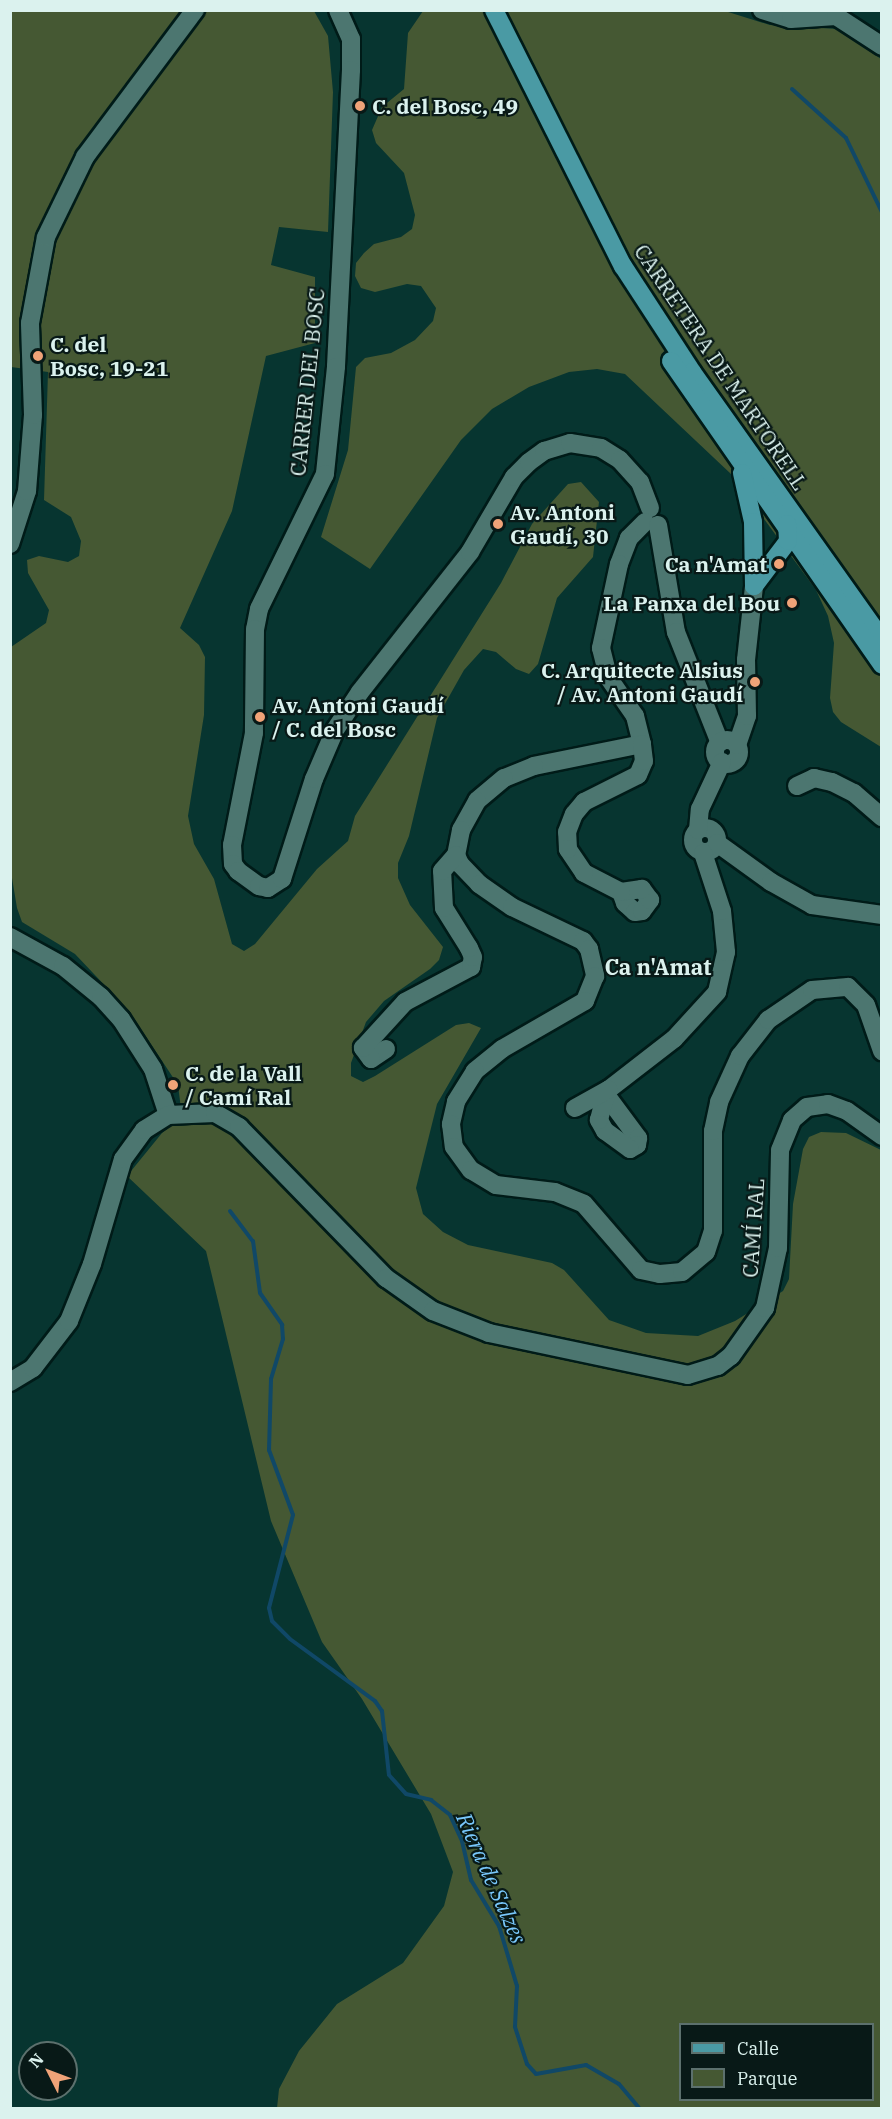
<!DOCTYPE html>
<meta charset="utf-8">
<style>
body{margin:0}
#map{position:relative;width:892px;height:2119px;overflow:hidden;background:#073530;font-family:"IBM Plex Serif",serif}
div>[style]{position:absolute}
.green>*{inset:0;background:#455833}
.stream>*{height:4px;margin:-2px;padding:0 2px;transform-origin:2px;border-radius:2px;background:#104867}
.roads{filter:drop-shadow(2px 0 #001b18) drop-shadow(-2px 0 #001b18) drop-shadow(0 2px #001b18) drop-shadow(0 -2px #001b18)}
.minor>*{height:18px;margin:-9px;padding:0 9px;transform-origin:9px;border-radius:9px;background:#4c7670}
.minor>.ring{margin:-9px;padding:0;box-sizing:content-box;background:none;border:18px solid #4c7670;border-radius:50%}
.major>*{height:18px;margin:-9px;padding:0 9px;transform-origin:9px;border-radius:9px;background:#4a9aa4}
.dots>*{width:16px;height:16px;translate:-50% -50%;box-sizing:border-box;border:3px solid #081917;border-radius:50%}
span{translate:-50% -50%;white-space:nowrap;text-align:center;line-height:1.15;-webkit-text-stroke:4.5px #081917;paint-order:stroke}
.poi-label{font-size:21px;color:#dbf2ee;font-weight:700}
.left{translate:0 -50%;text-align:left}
.right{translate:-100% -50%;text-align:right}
.street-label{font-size:21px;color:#dbf2ee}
.neighbourhood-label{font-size:22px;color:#dbf2ee;font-weight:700}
.water-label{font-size:22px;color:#79c8fc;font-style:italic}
.frame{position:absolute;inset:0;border:12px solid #dbf2ee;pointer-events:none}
.legend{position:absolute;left:679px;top:2023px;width:195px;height:78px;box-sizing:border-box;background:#081917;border:2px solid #5c706d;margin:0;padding:8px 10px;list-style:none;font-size:18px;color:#dbf2ee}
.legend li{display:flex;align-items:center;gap:12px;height:30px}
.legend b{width:30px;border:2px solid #5c706d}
.north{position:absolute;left:18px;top:2041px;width:60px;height:60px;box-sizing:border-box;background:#081917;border:2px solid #5c706d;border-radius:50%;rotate:312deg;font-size:16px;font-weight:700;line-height:24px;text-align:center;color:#dbf2ee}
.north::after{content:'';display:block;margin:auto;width:21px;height:27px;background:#f0a378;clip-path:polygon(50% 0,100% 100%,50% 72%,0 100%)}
</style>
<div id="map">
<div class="green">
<div style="clip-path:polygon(evenodd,11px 11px,314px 11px,328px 36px,333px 92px,328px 232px,279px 227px,271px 265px,315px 277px,315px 343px,266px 356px,232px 511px,180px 628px,199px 645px,205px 657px,204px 715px,188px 816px,194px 844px,214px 879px,232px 944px,244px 951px,255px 944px,317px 869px,348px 841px,355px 816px,501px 583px,532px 524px,568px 484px,581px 482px,599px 502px,593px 557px,557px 598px,538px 664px,529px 674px,516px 669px,496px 652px,483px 649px,464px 670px,437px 718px,409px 836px,398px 863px,398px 878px,410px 905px,443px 947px,439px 960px,430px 969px,384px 1001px,366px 1022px,351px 1063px,351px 1076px,363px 1082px,375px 1076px,456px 1025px,469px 1023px,481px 1028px,437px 1104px,416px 1188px,423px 1214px,443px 1232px,468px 1245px,552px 1263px,564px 1270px,609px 1320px,646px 1333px,698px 1336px,735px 1321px,783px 1291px,789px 1279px,793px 1204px,803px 1149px,809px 1137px,821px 1132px,846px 1133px,881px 1150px,881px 2108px,277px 2108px,279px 2089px,299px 2051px,337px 2004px,403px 1963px,444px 1906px,453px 1872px,431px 1814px,362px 1699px,322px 1642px,271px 1521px,206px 1251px,127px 1176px,162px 1133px,182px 1117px,178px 1085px,129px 1011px,75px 954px,22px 922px,17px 908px,10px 866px,11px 647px,46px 623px,49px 610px,28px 573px,27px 560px,39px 556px,68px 562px,79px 556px,81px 541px,71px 517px,44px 500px,48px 372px,11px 367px,11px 11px,680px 2024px,872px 2024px,872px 2100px,680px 2100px,680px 2024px)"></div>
<div style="clip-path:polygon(423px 11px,725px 11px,770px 25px,838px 29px,881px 59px,881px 747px,841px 722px,833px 712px,830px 698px,834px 643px,828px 616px,816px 590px,731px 474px,625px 374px,597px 369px,569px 372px,529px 387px,492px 409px,461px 440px,370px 569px,321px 537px,348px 450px,356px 367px,365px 358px,391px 353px,415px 340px,433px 321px,436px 308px,421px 286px,407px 284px,375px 292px,361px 288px,355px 276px,356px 263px,364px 253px,374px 244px,401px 237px,412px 229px,415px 215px,404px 173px,376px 143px,372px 130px,382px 107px,404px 89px,408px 33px)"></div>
</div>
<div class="stream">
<div style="left:792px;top:89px;width:73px;rotate:42.2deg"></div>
<div style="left:846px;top:138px;width:82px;rotate:64.1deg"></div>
<div style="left:230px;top:1211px;width:38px;rotate:53deg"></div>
<div style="left:253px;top:1241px;width:52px;rotate:82.3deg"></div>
<div style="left:260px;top:1293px;width:39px;rotate:55deg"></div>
<div style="left:282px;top:1325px;width:14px;rotate:86deg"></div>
<div style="left:283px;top:1339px;width:42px;rotate:106.7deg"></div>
<div style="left:271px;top:1379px;width:71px;rotate:91.6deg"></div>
<div style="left:269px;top:1450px;width:69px;rotate:69.7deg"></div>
<div style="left:293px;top:1515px;width:96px;rotate:104.5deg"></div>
<div style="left:269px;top:1608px;width:13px;rotate:77deg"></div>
<div style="left:272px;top:1621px;width:25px;rotate:45deg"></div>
<div style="left:290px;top:1639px;width:105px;rotate:36.1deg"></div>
<div style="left:375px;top:1701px;width:12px;rotate:55deg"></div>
<div style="left:382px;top:1711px;width:64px;rotate:83.8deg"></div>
<div style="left:389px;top:1775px;width:25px;rotate:48deg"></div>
<div style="left:406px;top:1794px;width:26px;rotate:13deg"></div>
<div style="left:431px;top:1800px;width:24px;rotate:38deg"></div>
<div style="left:450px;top:1815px;width:29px;rotate:65deg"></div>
<div style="left:462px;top:1841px;width:40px;rotate:77deg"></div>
<div style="left:471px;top:1880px;width:54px;rotate:58.7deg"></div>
<div style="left:499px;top:1926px;width:63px;rotate:73.3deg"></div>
<div style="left:517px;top:1986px;width:41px;rotate:92.8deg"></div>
<div style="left:515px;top:2027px;width:39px;rotate:72deg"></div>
<div style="left:527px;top:2064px;width:13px;rotate:48deg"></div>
<div style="left:536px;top:2074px;width:51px;rotate:-10.2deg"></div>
<div style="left:586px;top:2065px;width:38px;rotate:30deg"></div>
<div style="left:619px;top:2084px;width:31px;rotate:50deg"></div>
</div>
<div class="roads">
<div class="minor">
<div style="left:338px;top:10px;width:32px;rotate:66deg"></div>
<div style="left:351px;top:39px;width:31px;rotate:90deg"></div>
<div style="left:351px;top:70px;width:297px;rotate:92.9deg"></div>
<div style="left:336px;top:367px;width:108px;rotate:95.9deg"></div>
<div style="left:325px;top:474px;width:150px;rotate:116.1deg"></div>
<div style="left:259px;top:609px;width:20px;rotate:101deg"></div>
<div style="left:255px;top:629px;width:104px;rotate:90.6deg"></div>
<div style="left:254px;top:733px;width:114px;rotate:101.1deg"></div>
<div style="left:232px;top:845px;width:19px;rotate:87deg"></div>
<div style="left:233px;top:864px;width:9px;rotate:54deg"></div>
<div style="left:238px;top:871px;width:26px;rotate:36deg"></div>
<div style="left:259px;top:886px;width:9px;rotate:13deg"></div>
<div style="left:268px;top:888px;width:17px;rotate:-33deg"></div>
<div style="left:282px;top:879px;width:105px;rotate:-72.3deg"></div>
<div style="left:314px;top:779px;width:53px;rotate:-66.8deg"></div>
<div style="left:335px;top:730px;width:45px;rotate:-56.7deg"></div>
<div style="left:360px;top:692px;width:178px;rotate:-51.8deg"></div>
<div style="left:470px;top:552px;width:87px;rotate:-59.6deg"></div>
<div style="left:514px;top:477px;width:21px;rotate:-45deg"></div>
<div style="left:529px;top:462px;width:19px;rotate:-36deg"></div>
<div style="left:544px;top:451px;width:27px;rotate:-17deg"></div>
<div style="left:570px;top:443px;width:31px;rotate:9deg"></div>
<div style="left:601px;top:448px;width:22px;rotate:32deg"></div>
<div style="left:620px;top:460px;width:30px;rotate:48deg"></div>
<div style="left:640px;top:482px;width:28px;rotate:69deg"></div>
<div style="left:762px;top:10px;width:30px;rotate:17deg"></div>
<div style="left:791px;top:19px;width:45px;rotate:-3.8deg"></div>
<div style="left:836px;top:16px;width:55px;rotate:33.1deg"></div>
<div style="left:645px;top:522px;width:23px;rotate:135deg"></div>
<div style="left:629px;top:538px;width:28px;rotate:111deg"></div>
<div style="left:619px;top:564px;width:86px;rotate:102.1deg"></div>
<div style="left:601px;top:648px;width:30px;rotate:76deg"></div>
<div style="left:608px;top:677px;width:47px;rotate:55.3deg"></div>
<div style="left:635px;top:716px;width:29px;rotate:76deg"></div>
<div style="left:642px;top:744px;width:110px;rotate:168.5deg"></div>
<div style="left:534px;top:766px;width:32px;rotate:158deg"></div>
<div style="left:504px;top:778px;width:35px;rotate:140deg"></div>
<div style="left:477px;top:801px;width:33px;rotate:119deg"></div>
<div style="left:461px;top:830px;width:25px;rotate:101deg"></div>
<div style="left:456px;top:855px;width:10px;rotate:66deg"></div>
<div style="left:460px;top:864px;width:28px;rotate:46deg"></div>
<div style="left:479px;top:884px;width:40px;rotate:34.9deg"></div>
<div style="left:512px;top:907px;width:79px;rotate:25.6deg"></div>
<div style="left:583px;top:941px;width:10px;rotate:53deg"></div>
<div style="left:589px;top:949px;width:28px;rotate:77deg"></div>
<div style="left:595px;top:976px;width:27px;rotate:112deg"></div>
<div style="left:585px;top:1001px;width:96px;rotate:150deg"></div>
<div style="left:502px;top:1049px;width:35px;rotate:141deg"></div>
<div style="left:475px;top:1071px;width:36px;rotate:122deg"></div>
<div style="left:456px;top:1102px;width:23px;rotate:103deg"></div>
<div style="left:451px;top:1124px;width:23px;rotate:83deg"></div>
<div style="left:454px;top:1147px;width:29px;rotate:54deg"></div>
<div style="left:471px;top:1170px;width:29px;rotate:31deg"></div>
<div style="left:496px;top:1185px;width:59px;rotate:6.8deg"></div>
<div style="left:555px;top:1192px;width:31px;rotate:22deg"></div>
<div style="left:584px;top:1204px;width:87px;rotate:49.2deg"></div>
<div style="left:641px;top:1270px;width:19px;rotate:12deg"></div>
<div style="left:660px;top:1274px;width:22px;rotate:-5deg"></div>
<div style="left:682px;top:1272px;width:31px;rotate:-40deg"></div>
<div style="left:706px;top:1252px;width:22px;rotate:-72deg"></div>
<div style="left:713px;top:1231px;width:100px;rotate:-90deg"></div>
<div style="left:713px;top:1131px;width:30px;rotate:-78deg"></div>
<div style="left:719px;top:1102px;width:51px;rotate:-65.5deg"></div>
<div style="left:740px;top:1056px;width:46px;rotate:-52.1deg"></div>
<div style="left:768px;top:1020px;width:53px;rotate:-34.3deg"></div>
<div style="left:812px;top:990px;width:36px;rotate:-5deg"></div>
<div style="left:848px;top:987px;width:25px;rotate:45deg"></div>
<div style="left:866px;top:1005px;width:49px;rotate:70.8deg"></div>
<div style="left:658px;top:525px;width:109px;rotate:80.5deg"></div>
<div style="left:676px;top:632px;width:119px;rotate:68.4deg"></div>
<div style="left:10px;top:544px;width:56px;rotate:-72.2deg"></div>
<div style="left:27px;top:491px;width:76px;rotate:-85.5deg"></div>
<div style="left:33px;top:415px;width:92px;rotate:-91.9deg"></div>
<div style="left:30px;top:323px;width:87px;rotate:-79.5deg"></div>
<div style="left:46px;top:237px;width:89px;rotate:-64deg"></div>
<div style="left:85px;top:157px;width:184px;rotate:-53.2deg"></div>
<div class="ring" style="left:715px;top:740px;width:6px;height:6px"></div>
<div style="left:737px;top:745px;width:31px;rotate:-71deg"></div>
<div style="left:747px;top:716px;width:56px;rotate:-91deg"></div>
<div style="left:746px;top:660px;width:74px;rotate:-83.8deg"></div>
<div style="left:797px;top:786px;width:19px;rotate:-25deg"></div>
<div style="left:814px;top:778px;width:18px;rotate:13deg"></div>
<div style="left:832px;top:782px;width:25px;rotate:27deg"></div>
<div style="left:854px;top:793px;width:37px;rotate:41deg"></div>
<div class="ring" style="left:693px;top:828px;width:6px;height:6px"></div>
<div style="left:698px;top:830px;width:21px;rotate:-85deg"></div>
<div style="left:700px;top:809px;width:52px;rotate:-64.9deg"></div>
<div style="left:717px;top:843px;width:67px;rotate:35.8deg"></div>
<div style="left:771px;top:882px;width:47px;rotate:29.3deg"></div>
<div style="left:812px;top:905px;width:71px;rotate:8.1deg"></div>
<div style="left:621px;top:892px;width:12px;rotate:70deg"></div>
<div style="left:625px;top:903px;width:13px;rotate:42deg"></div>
<div style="left:635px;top:912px;width:7px;rotate:-8deg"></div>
<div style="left:642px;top:911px;width:14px;rotate:-54deg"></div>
<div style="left:650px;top:900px;width:14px;rotate:-126deg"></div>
<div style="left:642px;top:889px;width:21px;rotate:172deg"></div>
<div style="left:621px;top:892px;width:42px;rotate:-152.8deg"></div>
<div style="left:584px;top:873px;width:29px;rotate:-124deg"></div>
<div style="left:568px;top:849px;width:17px;rotate:-93deg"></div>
<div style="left:567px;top:832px;width:19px;rotate:-69deg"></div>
<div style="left:574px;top:814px;width:16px;rotate:-50deg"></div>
<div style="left:584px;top:802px;width:60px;rotate:-26.6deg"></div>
<div style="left:638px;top:775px;width:15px;rotate:-67deg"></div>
<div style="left:644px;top:761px;width:17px;rotate:-97deg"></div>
<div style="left:10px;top:937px;width:60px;rotate:28.7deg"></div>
<div style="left:63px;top:966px;width:49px;rotate:39.2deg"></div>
<div style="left:101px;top:997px;width:30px;rotate:48deg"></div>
<div style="left:121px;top:1019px;width:59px;rotate:57.4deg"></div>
<div style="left:153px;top:1069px;width:48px;rotate:71.9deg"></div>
<div style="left:386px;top:1049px;width:18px;rotate:146deg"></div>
<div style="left:371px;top:1059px;width:14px;rotate:-126deg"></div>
<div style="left:363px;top:1048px;width:62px;rotate:-47.6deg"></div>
<div style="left:405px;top:1002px;width:75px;rotate:-27.9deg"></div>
<div style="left:471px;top:967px;width:10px;rotate:-79deg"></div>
<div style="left:473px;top:957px;width:10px;rotate:-114deg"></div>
<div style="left:469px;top:948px;width:47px;rotate:-122deg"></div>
<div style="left:444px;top:908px;width:37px;rotate:-93deg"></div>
<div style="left:442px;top:871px;width:21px;rotate:-49deg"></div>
<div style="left:606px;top:1095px;width:54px;rotate:53.3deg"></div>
<div style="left:638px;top:1138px;width:7px;rotate:98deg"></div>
<div style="left:637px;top:1145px;width:8px;rotate:150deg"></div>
<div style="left:630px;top:1149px;width:31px;rotate:-144deg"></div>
<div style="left:605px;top:1131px;width:13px;rotate:-119deg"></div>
<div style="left:599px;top:1120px;width:12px;rotate:-76deg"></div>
<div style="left:602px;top:1108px;width:19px;rotate:-72deg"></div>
<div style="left:608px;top:1090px;width:83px;rotate:-37.7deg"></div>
<div style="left:674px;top:1039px;width:64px;rotate:-47.5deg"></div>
<div style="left:717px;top:992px;width:41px;rotate:-77.3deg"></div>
<div style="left:726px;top:952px;width:41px;rotate:-95.6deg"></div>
<div style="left:722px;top:911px;width:61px;rotate:-108.1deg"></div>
<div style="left:575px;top:1108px;width:38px;rotate:-29deg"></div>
<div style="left:10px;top:1382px;width:27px;rotate:-31deg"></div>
<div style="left:33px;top:1368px;width:59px;rotate:-52.5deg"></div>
<div style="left:69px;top:1321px;width:61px;rotate:-68deg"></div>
<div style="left:92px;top:1264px;width:109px;rotate:-73.6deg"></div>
<div style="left:123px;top:1159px;width:36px;rotate:-54deg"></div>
<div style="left:144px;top:1130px;width:28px;rotate:-32deg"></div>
<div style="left:168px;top:1115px;width:47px;rotate:-2.4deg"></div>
<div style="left:215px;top:1113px;width:28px;rotate:30deg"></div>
<div style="left:239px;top:1127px;width:211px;rotate:45.8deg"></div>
<div style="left:386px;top:1278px;width:57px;rotate:35.1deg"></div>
<div style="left:433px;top:1311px;width:60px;rotate:21.4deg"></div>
<div style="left:489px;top:1333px;width:203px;rotate:11.9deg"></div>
<div style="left:688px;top:1375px;width:31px;rotate:-17deg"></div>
<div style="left:718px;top:1366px;width:16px;rotate:-38deg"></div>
<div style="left:731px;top:1356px;width:59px;rotate:-54.7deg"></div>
<div style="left:765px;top:1308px;width:61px;rotate:-77.8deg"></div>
<div style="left:778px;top:1248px;width:98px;rotate:-88.8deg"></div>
<div style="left:780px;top:1150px;width:32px;rotate:-68deg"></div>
<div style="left:792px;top:1120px;width:20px;rotate:-41deg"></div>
<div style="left:807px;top:1107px;width:21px;rotate:-8deg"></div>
<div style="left:828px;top:1104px;width:20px;rotate:20deg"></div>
<div style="left:847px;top:1111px;width:43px;rotate:35.5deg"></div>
</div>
<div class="major">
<div style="left:494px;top:10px;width:287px;rotate:63.3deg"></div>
<div style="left:623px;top:266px;width:126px;rotate:56.9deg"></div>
<div style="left:692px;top:372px;width:328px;rotate:54.6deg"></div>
<div style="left:671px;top:361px;width:370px;rotate:55.2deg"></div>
<div style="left:742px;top:473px;width:50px;rotate:77.3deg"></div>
<div style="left:753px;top:522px;width:64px;rotate:89.1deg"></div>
<div style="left:754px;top:586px;width:56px;rotate:-52.9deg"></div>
<div style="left:788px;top:541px;width:17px;rotate:-93deg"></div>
</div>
</div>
<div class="dots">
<div style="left:360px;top:106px;background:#f0a378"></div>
<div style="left:38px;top:356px;background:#f0a378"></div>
<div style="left:498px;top:524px;background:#f0a378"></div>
<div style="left:779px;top:564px;background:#f0a378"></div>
<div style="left:792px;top:603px;background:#f0a378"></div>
<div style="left:755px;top:682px;background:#f0a378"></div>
<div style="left:260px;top:717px;background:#f0a378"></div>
<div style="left:173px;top:1085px;background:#f0a378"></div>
</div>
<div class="poi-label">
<span class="left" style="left:372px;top:106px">C. del Bosc, 49</span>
<span class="left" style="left:50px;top:356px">C. del<br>Bosc, 19-21</span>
<span class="left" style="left:510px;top:524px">Av. Antoni<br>Gaudí, 30</span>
<span class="right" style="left:767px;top:564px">Ca n'Amat</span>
<span class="right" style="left:780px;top:603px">La Panxa del Bou</span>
<span class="right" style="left:743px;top:682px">C. Arquitecte Alsius<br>/ Av. Antoni Gaudí</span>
<span class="left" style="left:272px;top:717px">Av. Antoni Gaudí<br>/ C. del Bosc</span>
<span class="left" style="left:185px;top:1085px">C. de la Vall<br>/ Camí Ral</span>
</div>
<div class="street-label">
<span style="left:721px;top:367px;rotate:56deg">CARRETERA DE MARTORELL</span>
<span style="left:307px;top:382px;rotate:-84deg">CARRER DEL BOSC</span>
<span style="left:753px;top:1228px;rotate:-86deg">CAMÍ RAL</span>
</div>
<div class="neighbourhood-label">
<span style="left:658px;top:967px">Ca n'Amat</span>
</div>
<div class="water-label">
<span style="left:492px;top:1878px;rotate:66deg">Riera de Salzes</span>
</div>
<div class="frame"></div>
<ul class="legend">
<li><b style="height:8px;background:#4a9aa4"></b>Calle</li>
<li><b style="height:16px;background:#455833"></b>Parque</li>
</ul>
<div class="north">N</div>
</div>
